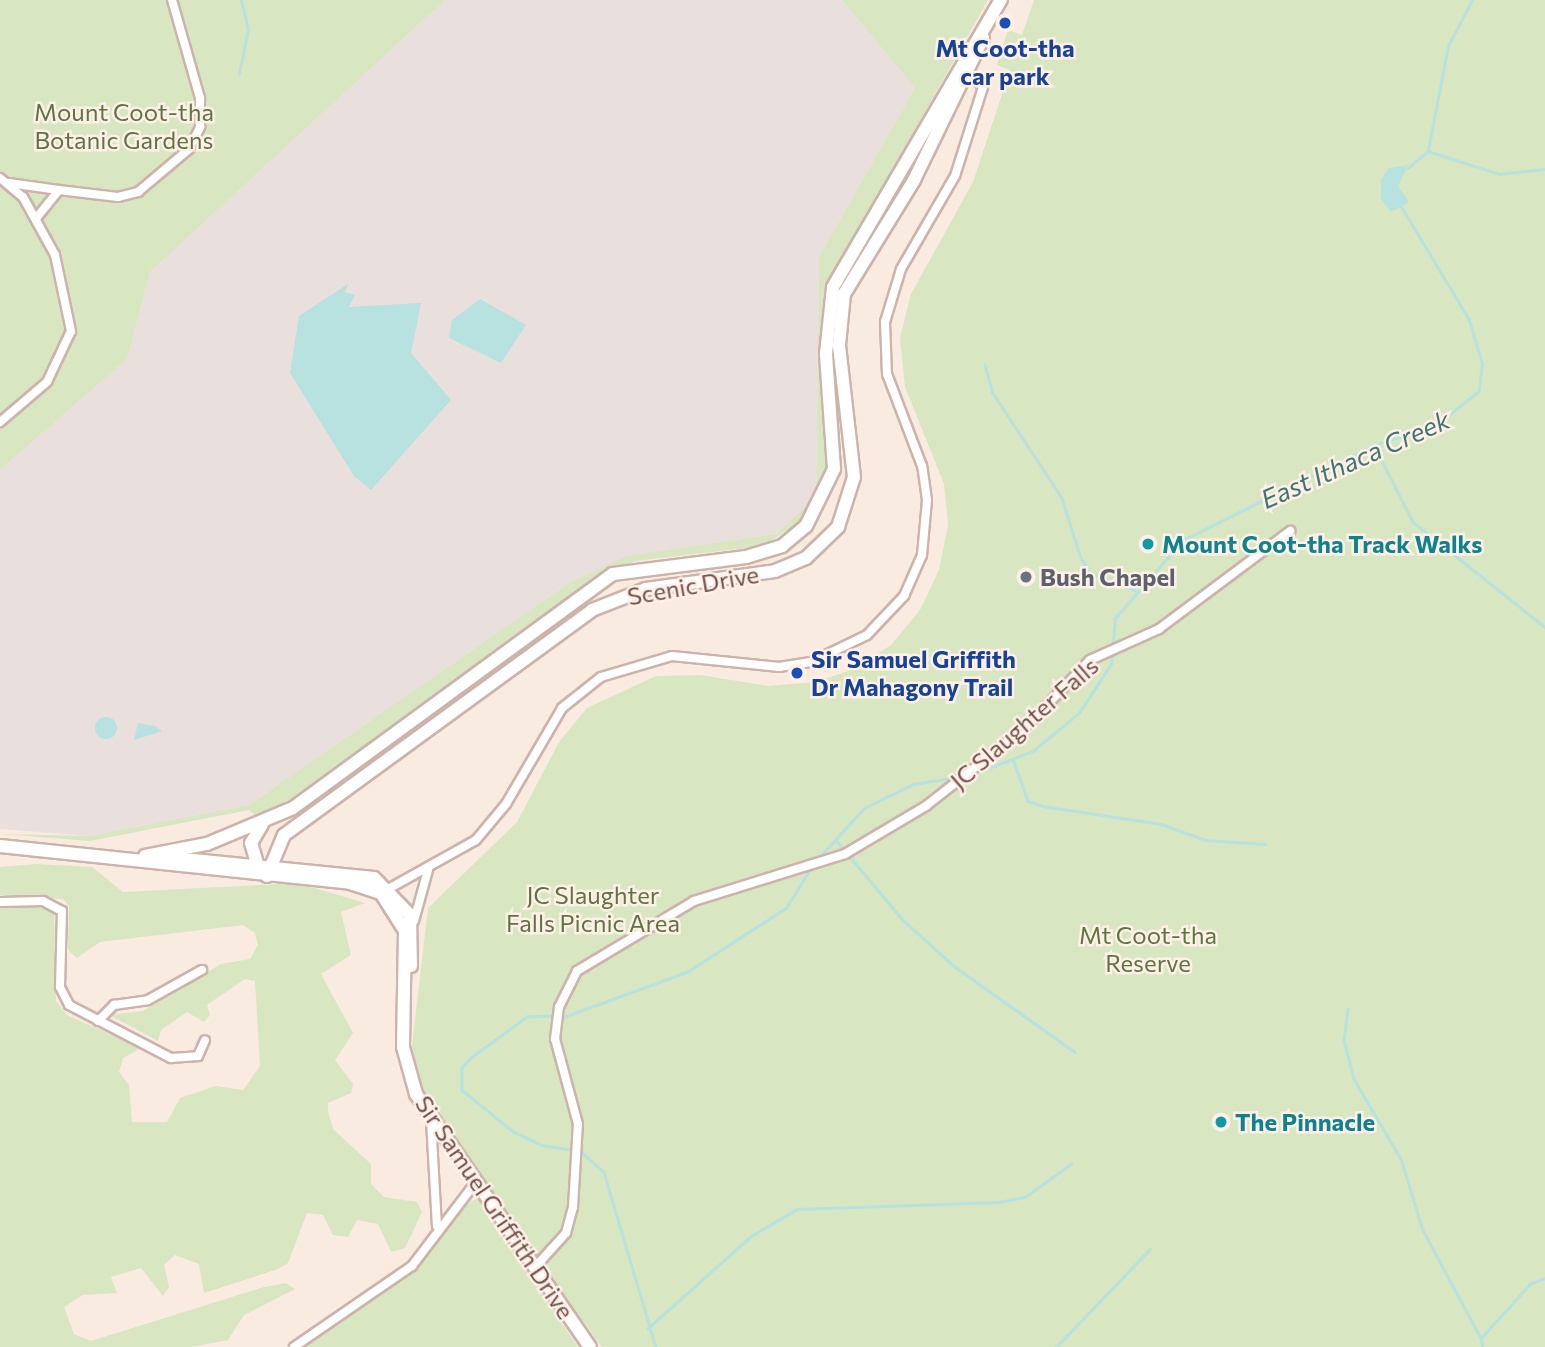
<!DOCTYPE html>
<style>
body{margin:0}
#map{position:relative;width:1545px;height:1347px;overflow:hidden;background:#faebe1;font-family:Commissioner,sans-serif}
div>[style]{position:absolute}
.industrial>*{inset:0;background:#e9dfdc}
.green>*{inset:0;background:#d8e6c1}
.water>*{inset:0;background:#b7e2df}
.round{border-radius:50%}
.stream>*{height:2.5px;margin:-1.25px;padding:0 1.25px;transform-origin:1.25px;border-radius:1.25px;background:#b7e2df}
.roads{filter:drop-shadow(2px 0 #ccb3ab) drop-shadow(-2px 0 #ccb3ab) drop-shadow(0 2px #ccb3ab) drop-shadow(0 -2px #ccb3ab)}
.street>*{height:8px;margin:-4px;padding:0 4px;transform-origin:4px;border-radius:4px;background:#fff}
.secondary>*{height:12px;margin:-6px;padding:0 6px;transform-origin:6px;border-radius:6px;background:#fff}
.dots>*{width:19px;height:19px;translate:-50% -50%;box-sizing:border-box;border:4px solid #fef0e6;border-radius:50%}
span{translate:-50% -50%;white-space:nowrap;text-align:center;line-height:1.15;-webkit-text-stroke:5px #fef0e6;paint-order:stroke}
.transit-label{font-size:24px;color:#164399;font-weight:700}
.left{translate:0 -50%;text-align:left}
.park-label{font-size:24px;color:#5c7542}
.culture-label{font-size:24px;color:#0d838f;font-weight:700}
.worship-label{font-size:24px;color:#5b616d;font-weight:700}
.street-label{font-size:24px;color:#6f4f4a}
.water-label{font-size:26px;color:#3f7572;font-style:italic}
</style>
<div id="map">
<div class="industrial">
<div style="clip-path:polygon(445px 0,842px 0,915px 88px,819px 257px,816px 497px,776px 534px,628px 556px,569px 583px,249px 805px,90px 836px,0 829px,0 470px,127px 359px,150px 272px)"></div>
</div>
<div class="green">
<div style="clip-path:polygon(0 0,445px 0,150px 272px,127px 359px,0 470px)"></div>
<div style="clip-path:polygon(842px 0,988px 0,831px 279px,822px 337px,830px 463px,810px 515px,763px 546px,636px 561px,603px 573px,314px 785px,258px 818px,249px 810px,90px 841px,0 834px,90px 836px,249px 805px,569px 583px,627px 556px,776px 534px,816px 497px,819px 257px,915px 88px)"></div>
<div style="clip-path:polygon(1034px 0,1545px 0,1545px 1347px,602px 1347px,439px 1122px,422px 1089px,412px 1046px,428px 908px,517px 822px,559px 742px,587px 708px,656px 676px,700px 675px,768px 686px,816px 682px,854px 669px,891px 645px,920px 610px,939px 570px,948px 525px,944px 484px,905px 387px,900px 338px,911px 294px,973px 182px,1010px 70px,997px 65px,1008px 30px,1022px 35px)"></div>
<div style="clip-path:polygon(36px 864px,92px 867px,123px 892px,298px 883px,365px 903px,341px 912px,351px 955px,321px 974px,353px 1033px,335px 1060px,353px 1084px,351px 1093px,328px 1103px,328px 1111px,333px 1129px,371px 1164px,371px 1184px,384px 1197px,417px 1202px,422px 1212px,405px 1248px,391px 1252px,378px 1224px,357px 1220px,348px 1237px,333px 1235px,323px 1215px,307px 1213px,288px 1263px,278px 1269px,204px 1293px,199px 1264px,175px 1255px,164px 1265px,169px 1287px,163px 1296px,141px 1268px,111px 1277px,117px 1293px,83px 1295px,64px 1307px,74px 1334px,91px 1341px,264px 1287px,286px 1283px,295px 1289px,244px 1315px,228px 1340px,191px 1347px,0 1347px,0 907px,54px 906px,56px 1001px,67px 1015px,141px 1048px,123px 1058px,119px 1072px,129px 1085px,132px 1122px,167px 1122px,180px 1098px,216px 1086px,243px 1090px,260px 1066px,255px 981px,245px 979px,207px 1005px,210px 1015px,204px 1022px,187px 1012px,161px 1030px,158px 1041px,109px 1015px,143px 1011px,221px 964px,250px 959px,258px 945px,255px 933px,243px 925px,100px 942px,77px 958px,68px 950px,69px 906px,63px 899px,0 895px,0 867px)"></div>
<div style="clip-path:polygon(477px 1198px,578px 1347px,294px 1347px,415px 1268px,456px 1211px)"></div>
</div>
<div class="water">
<div style="clip-path:polygon(1408px 165px,1398px 186px,1409px 202px,1391px 212px,1381px 199px,1381px 180px,1389px 168px)"></div>
<div style="clip-path:polygon(348px 284px,345px 292px,355px 295px,349px 307px,421px 303px,411px 353px,451px 400px,371px 490px,354px 476px,290px 373px,299px 316px)"></div>
<div style="clip-path:polygon(480px 299px,526px 325px,501px 363px,449px 338px,452px 320px)"></div>
<div class="round" style="left:95px;top:717px;width:22px;height:22px"></div>
<div style="clip-path:polygon(138px 723px,155px 726px,162px 731px,134px 740px)"></div>
</div>
<div class="stream">
<div style="left:239px;top:74px;width:46px;rotate:-78.7deg"></div>
<div style="left:248px;top:29px;width:30px;rotate:-104deg"></div>
<div style="left:1428px;top:150px;width:106px;rotate:-79.1deg"></div>
<div style="left:1448px;top:46px;width:52px;rotate:-62.4deg"></div>
<div style="left:1408px;top:168px;width:26px;rotate:-40deg"></div>
<div style="left:1428px;top:151px;width:75px;rotate:17.9deg"></div>
<div style="left:1499px;top:174px;width:46px;rotate:-6.2deg"></div>
<div style="left:985px;top:364px;width:30px;rotate:75deg"></div>
<div style="left:993px;top:393px;width:126px;rotate:56.7deg"></div>
<div style="left:1062px;top:498px;width:63px;rotate:72.4deg"></div>
<div style="left:1081px;top:558px;width:18px;rotate:56deg"></div>
<div style="left:1091px;top:573px;width:47px;rotate:21.1deg"></div>
<div style="left:1374px;top:445px;width:86px;rotate:63.1deg"></div>
<div style="left:1413px;top:522px;width:169px;rotate:38.5deg"></div>
<div style="left:1013px;top:759px;width:45px;rotate:70.3deg"></div>
<div style="left:1028px;top:801px;width:16px;rotate:18deg"></div>
<div style="left:1043px;top:806px;width:119px;rotate:8.7deg"></div>
<div style="left:1161px;top:824px;width:48px;rotate:19.6deg"></div>
<div style="left:1206px;top:840px;width:59px;rotate:3.9deg"></div>
<div style="left:968px;top:776px;width:70px;rotate:-21deg"></div>
<div style="left:1033px;top:751px;width:60px;rotate:-39.6deg"></div>
<div style="left:1079px;top:713px;width:59px;rotate:-56.9deg"></div>
<div style="left:1111px;top:664px;width:46px;rotate:-85deg"></div>
<div style="left:1115px;top:618px;width:103px;rotate:-48.9deg"></div>
<div style="left:1183px;top:540px;width:211px;rotate:-26.4deg"></div>
<div style="left:1372px;top:446px;width:69px;rotate:-18.7deg"></div>
<div style="left:1437px;top:424px;width:53px;rotate:-38.2deg"></div>
<div style="left:1479px;top:391px;width:27px;rotate:-84deg"></div>
<div style="left:1482px;top:364px;width:46px;rotate:-106.5deg"></div>
<div style="left:1469px;top:320px;width:134px;rotate:-121deg"></div>
<div style="left:836px;top:840px;width:104px;rotate:50.1deg"></div>
<div style="left:903px;top:920px;width:69px;rotate:42deg"></div>
<div style="left:954px;top:966px;width:148px;rotate:35.4deg"></div>
<div style="left:816px;top:861px;width:72px;rotate:-47.8deg"></div>
<div style="left:864px;top:808px;width:55px;rotate:-26.1deg"></div>
<div style="left:913px;top:784px;width:46px;rotate:-8.8deg"></div>
<div style="left:1348px;top:1009px;width:31px;rotate:97deg"></div>
<div style="left:1344px;top:1040px;width:40px;rotate:75.6deg"></div>
<div style="left:1354px;top:1079px;width:93px;rotate:59.6deg"></div>
<div style="left:1401px;top:1159px;width:74px;rotate:72.8deg"></div>
<div style="left:1423px;top:1230px;width:123px;rotate:61.8deg"></div>
<div style="left:555px;top:1016px;width:28px;rotate:178deg"></div>
<div style="left:527px;top:1017px;width:69px;rotate:143.8deg"></div>
<div style="left:471px;top:1058px;width:13px;rotate:132deg"></div>
<div style="left:462px;top:1068px;width:22px;rotate:90deg"></div>
<div style="left:462px;top:1090px;width:67px;rotate:38.9deg"></div>
<div style="left:514px;top:1132px;width:31px;rotate:25deg"></div>
<div style="left:542px;top:1145px;width:38px;rotate:9deg"></div>
<div style="left:580px;top:1151px;width:32px;rotate:41deg"></div>
<div style="left:604px;top:1172px;width:183px;rotate:73.5deg"></div>
<div style="left:561px;top:1018px;width:134px;rotate:-20.1deg"></div>
<div style="left:687px;top:972px;width:118px;rotate:-32.9deg"></div>
<div style="left:786px;top:908px;width:49px;rotate:-58.2deg"></div>
<div style="left:647px;top:1329px;width:140px;rotate:-41.8deg"></div>
<div style="left:751px;top:1236px;width:53px;rotate:-30.4deg"></div>
<div style="left:797px;top:1209px;width:202px;rotate:-2deg"></div>
<div style="left:999px;top:1202px;width:26px;rotate:-11deg"></div>
<div style="left:1025px;top:1197px;width:57px;rotate:-35.7deg"></div>
<div style="left:1056px;top:1347px;width:136px;rotate:-46.2deg"></div>
<div style="left:1482px;top:1347px;width:9px;rotate:-96deg"></div>
<div style="left:1481px;top:1338px;width:73px;rotate:-47.8deg"></div>
<div style="left:1530px;top:1284px;width:16px;rotate:-22deg"></div>
</div>
<div class="roads">
<div class="street">
<div style="left:0;top:178px;width:30px;rotate:40deg"></div>
<div style="left:23px;top:197px;width:66px;rotate:61.1deg"></div>
<div style="left:55px;top:255px;width:78px;rotate:78.1deg"></div>
<div style="left:71px;top:331px;width:56px;rotate:115.2deg"></div>
<div style="left:47px;top:382px;width:62px;rotate:139.6deg"></div>
<div style="left:9px;top:183px;width:50px;rotate:8deg"></div>
<div style="left:59px;top:190px;width:35px;rotate:129deg"></div>
<div style="left:59px;top:190px;width:59px;rotate:6.8deg"></div>
<div style="left:118px;top:197px;width:21px;rotate:-14deg"></div>
<div style="left:138px;top:192px;width:67px;rotate:-40.1deg"></div>
<div style="left:189px;top:149px;width:25px;rotate:-63deg"></div>
<div style="left:200px;top:127px;width:29px;rotate:-90deg"></div>
<div style="left:200px;top:98px;width:102px;rotate:-105.9deg"></div>
<div style="left:390px;top:888px;width:98px;rotate:-29.2deg"></div>
<div style="left:476px;top:840px;width:47px;rotate:-50.2deg"></div>
<div style="left:506px;top:804px;width:111px;rotate:-59.7deg"></div>
<div style="left:562px;top:708px;width:50px;rotate:-38.5deg"></div>
<div style="left:601px;top:677px;width:74px;rotate:-16.5deg"></div>
<div style="left:672px;top:656px;width:108px;rotate:5.9deg"></div>
<div style="left:779px;top:667px;width:32px;rotate:-9deg"></div>
<div style="left:811px;top:662px;width:62px;rotate:-25.7deg"></div>
<div style="left:867px;top:635px;width:54px;rotate:-46.5deg"></div>
<div style="left:904px;top:596px;width:45px;rotate:-66.3deg"></div>
<div style="left:922px;top:555px;width:55px;rotate:-84.8deg"></div>
<div style="left:927px;top:500px;width:34px;rotate:-98deg"></div>
<div style="left:922px;top:466px;width:98px;rotate:-110.8deg"></div>
<div style="left:887px;top:374px;width:52px;rotate:-92.2deg"></div>
<div style="left:885px;top:322px;width:55px;rotate:-73.2deg"></div>
<div style="left:901px;top:269px;width:108px;rotate:-59.9deg"></div>
<div style="left:955px;top:176px;width:93px;rotate:-72.5deg"></div>
<div style="left:983px;top:87px;width:23px;rotate:-133deg"></div>
<div style="left:0;top:902px;width:43px;rotate:-1.3deg"></div>
<div style="left:43px;top:901px;width:21px;rotate:28deg"></div>
<div style="left:62px;top:911px;width:76px;rotate:91.5deg"></div>
<div style="left:60px;top:987px;width:20px;rotate:63deg"></div>
<div style="left:69px;top:1005px;width:115px;rotate:27.5deg"></div>
<div style="left:171px;top:1058px;width:27px;rotate:-4deg"></div>
<div style="left:198px;top:1056px;width:17px;rotate:-66deg"></div>
<div style="left:414px;top:921px;width:53px;rotate:-74.6deg"></div>
<div style="left:98px;top:1021px;width:23px;rotate:-45deg"></div>
<div style="left:114px;top:1005px;width:34px;rotate:-8deg"></div>
<div style="left:148px;top:1000px;width:62px;rotate:-29.1deg"></div>
<div style="left:431px;top:1120px;width:106px;rotate:86.8deg"></div>
<div style="left:537px;top:1265px;width:43px;rotate:-47.8deg"></div>
<div style="left:566px;top:1233px;width:27px;rotate:-75deg"></div>
<div style="left:573px;top:1207px;width:83px;rotate:-86.6deg"></div>
<div style="left:578px;top:1124px;width:88px;rotate:-105.1deg"></div>
<div style="left:555px;top:1039px;width:32px;rotate:-83deg"></div>
<div style="left:559px;top:1007px;width:40px;rotate:-63.4deg"></div>
<div style="left:577px;top:971px;width:136px;rotate:-30.9deg"></div>
<div style="left:694px;top:901px;width:158px;rotate:-17.3deg"></div>
<div style="left:845px;top:854px;width:94px;rotate:-30.7deg"></div>
<div style="left:926px;top:806px;width:126px;rotate:-38.2deg"></div>
<div style="left:1025px;top:728px;width:94px;rotate:-46.3deg"></div>
<div style="left:1090px;top:660px;width:76px;rotate:-24.2deg"></div>
<div style="left:1159px;top:629px;width:164px;rotate:-36.8deg"></div>
<div style="left:294px;top:1347px;width:143px;rotate:-34.5deg"></div>
<div style="left:412px;top:1266px;width:106px;rotate:-52.7deg"></div>
</div>
<div class="secondary">
<div style="left:0;top:846px;width:352px;rotate:6deg"></div>
<div style="left:350px;top:883px;width:33px;rotate:18deg"></div>
<div style="left:381px;top:893px;width:45px;rotate:57.7deg"></div>
<div style="left:405px;top:931px;width:116px;rotate:91deg"></div>
<div style="left:403px;top:1047px;width:49px;rotate:74.5deg"></div>
<div style="left:416px;top:1094px;width:307px;rotate:55.5deg"></div>
<div style="left:145px;top:856px;width:63px;rotate:-11deg"></div>
<div style="left:207px;top:844px;width:93px;rotate:-22.7deg"></div>
<div style="left:293px;top:808px;width:396px;rotate:-36.2deg"></div>
<div style="left:613px;top:574px;width:134px;rotate:-7.3deg"></div>
<div style="left:746px;top:557px;width:38px;rotate:-17deg"></div>
<div style="left:782px;top:546px;width:31px;rotate:-40deg"></div>
<div style="left:806px;top:526px;width:64px;rotate:-63.8deg"></div>
<div style="left:834px;top:469px;width:115px;rotate:-94deg"></div>
<div style="left:826px;top:354px;width:67px;rotate:-84deg"></div>
<div style="left:833px;top:287px;width:333px;rotate:-59.7deg"></div>
<div style="left:173px;top:858px;width:202px;rotate:5.7deg"></div>
<div style="left:374px;top:878px;width:52px;rotate:45.8deg"></div>
<div style="left:410px;top:915px;width:51px;rotate:88.9deg"></div>
<div style="left:258px;top:867px;width:25px;rotate:-106deg"></div>
<div style="left:251px;top:843px;width:21px;rotate:-59deg"></div>
<div style="left:267px;top:876px;width:44px;rotate:-67.5deg"></div>
<div style="left:284px;top:835px;width:381px;rotate:-36.1deg"></div>
<div style="left:592px;top:610px;width:58px;rotate:-21.3deg"></div>
<div style="left:646px;top:589px;width:130px;rotate:-7.9deg"></div>
<div style="left:775px;top:571px;width:34px;rotate:-23deg"></div>
<div style="left:806px;top:558px;width:45px;rotate:-44.1deg"></div>
<div style="left:838px;top:527px;width:52px;rotate:-72.3deg"></div>
<div style="left:854px;top:477px;width:133px;rotate:-96.5deg"></div>
<div style="left:839px;top:345px;width:51px;rotate:-84.4deg"></div>
<div style="left:844px;top:294px;width:134px;rotate:-58.4deg"></div>
<div style="left:914px;top:180px;width:158px;rotate:-64.1deg"></div>
</div>
</div>
<div class="dots">
<div style="left:1005px;top:23px;background:#1a4fb4"></div>
<div style="left:1148px;top:544px;background:#0f9aa8"></div>
<div style="left:1026px;top:577px;background:#6b7280"></div>
<div style="left:797px;top:673px;background:#1a4fb4"></div>
<div style="left:1221px;top:1122px;background:#0f9aa8"></div>
</div>
<div class="transit-label">
<span style="left:1005px;top:62px">Mt Coot-tha<br>car park</span>
<span class="left" style="left:811px;top:673px">Sir Samuel Griffith<br>Dr Mahagony Trail</span>
</div>
<div class="park-label">
<span style="left:124px;top:126px">Mount Coot-tha<br>Botanic Gardens</span>
<span style="left:593px;top:909px">JC Slaughter<br>Falls Picnic Area</span>
<span style="left:1148px;top:949px">Mt Coot-tha<br>Reserve</span>
</div>
<div class="culture-label">
<span class="left" style="left:1162px;top:544px">Mount Coot-tha Track Walks</span>
<span class="left" style="left:1235px;top:1122px">The Pinnacle</span>
</div>
<div class="worship-label">
<span class="left" style="left:1040px;top:577px">Bush Chapel</span>
</div>
<div class="street-label">
<span style="left:693px;top:585px;rotate:-10deg">Scenic Drive</span>
<span style="left:1024px;top:723px;rotate:-41deg">JC Slaughter Falls</span>
<span style="left:495px;top:1207px;rotate:56deg">Sir Samuel Griffith Drive</span>
</div>
<div class="water-label">
<span style="left:1355px;top:459px;rotate:-24deg">East Ithaca Creek</span>
</div>
</div>
